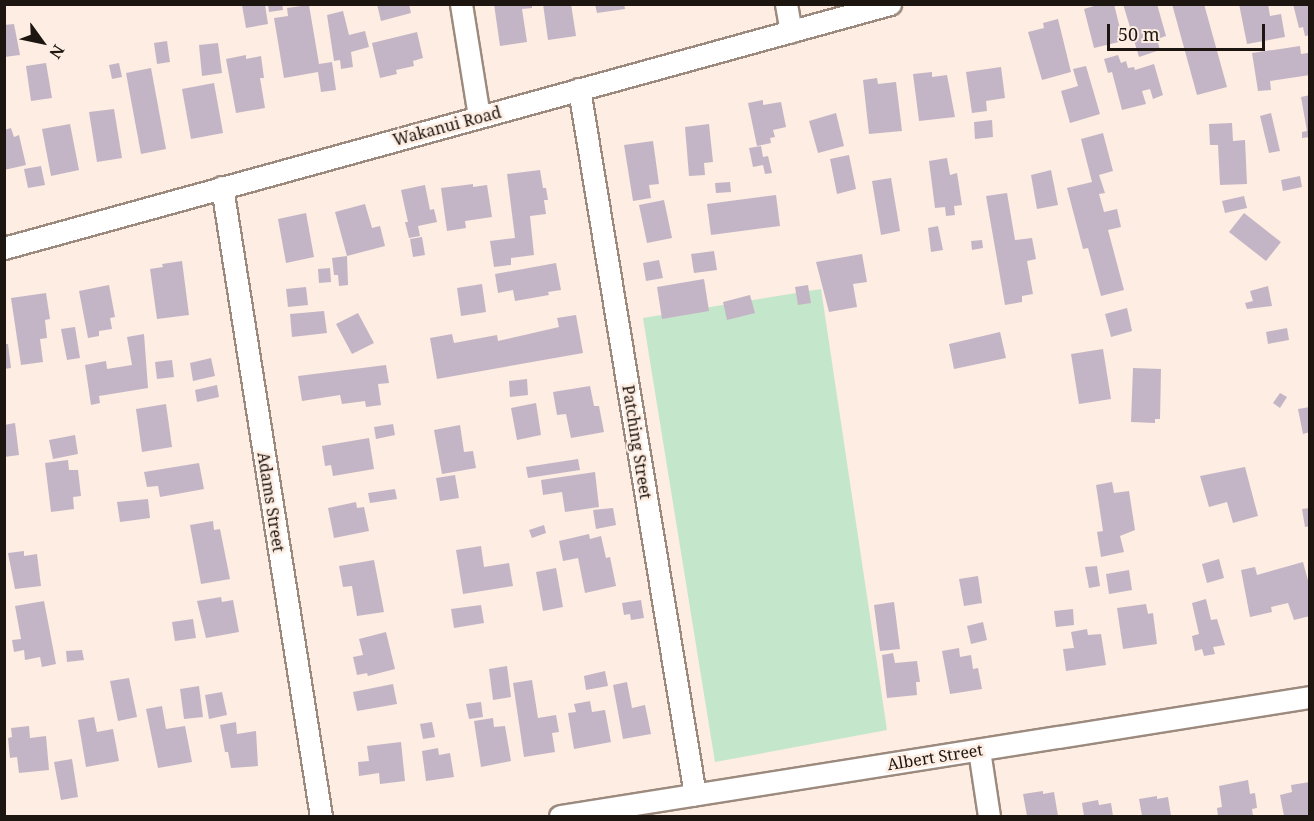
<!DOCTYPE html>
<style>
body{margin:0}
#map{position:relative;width:1314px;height:821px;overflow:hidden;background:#fdede2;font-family:"Noto Serif",serif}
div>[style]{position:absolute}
.green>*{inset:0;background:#c4e6cb}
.building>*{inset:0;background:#c4b5c6}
.roads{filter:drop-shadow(2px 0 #9c8a7e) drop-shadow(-2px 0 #9c8a7e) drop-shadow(0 2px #9c8a7e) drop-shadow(0 -2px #9c8a7e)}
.street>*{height:21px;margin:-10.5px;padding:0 10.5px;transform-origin:10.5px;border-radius:10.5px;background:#fff}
span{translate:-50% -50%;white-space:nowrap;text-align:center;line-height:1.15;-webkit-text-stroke:5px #fdede2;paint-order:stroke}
.street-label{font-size:16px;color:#1c1510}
.frame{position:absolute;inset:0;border:6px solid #1c1510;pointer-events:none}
.north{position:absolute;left:12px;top:12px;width:60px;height:60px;-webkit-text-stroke:4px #fdede2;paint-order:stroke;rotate:123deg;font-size:16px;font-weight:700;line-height:24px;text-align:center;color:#1c1510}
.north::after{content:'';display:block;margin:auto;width:21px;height:27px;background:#1c1510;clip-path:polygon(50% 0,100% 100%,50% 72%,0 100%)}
.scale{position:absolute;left:1107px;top:24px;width:158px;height:27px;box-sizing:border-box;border:3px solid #1c1510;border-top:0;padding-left:8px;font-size:18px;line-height:21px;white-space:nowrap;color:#1c1510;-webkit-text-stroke:4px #fdede2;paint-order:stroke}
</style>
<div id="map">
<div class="green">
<div style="clip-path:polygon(821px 289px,887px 730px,715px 762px,643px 318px)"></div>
</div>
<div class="building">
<div style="clip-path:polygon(268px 4px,282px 4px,283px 10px,269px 12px)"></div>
<div style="clip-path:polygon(377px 4px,409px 4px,411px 13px,381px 21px)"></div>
<div style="clip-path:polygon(494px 4px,532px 4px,532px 8px,522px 9px,527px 42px,500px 46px)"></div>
<div style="clip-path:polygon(543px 4px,571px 4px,576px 36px,548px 40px)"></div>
<div style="clip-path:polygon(595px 4px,624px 4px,625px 9px,597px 13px)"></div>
<div style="clip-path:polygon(1101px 4px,1114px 4px,1123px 41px,1094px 48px,1084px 9px)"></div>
<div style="clip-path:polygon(1123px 4px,1157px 4px,1166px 36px,1157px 39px,1160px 50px,1139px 57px)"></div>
<div style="clip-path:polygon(1172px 4px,1204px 4px,1227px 87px,1197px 95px)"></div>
<div style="clip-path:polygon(1239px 4px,1268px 4px,1270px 16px,1281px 14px,1285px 37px,1247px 44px)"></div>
<div style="clip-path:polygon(1293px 4px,1310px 4px,1310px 35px,1305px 36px,1303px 27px,1299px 28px)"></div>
<div style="clip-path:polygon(242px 5px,265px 5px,268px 24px,246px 28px)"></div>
<div style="clip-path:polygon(309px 5px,319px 64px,332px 62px,336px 90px,321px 92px,318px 72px,284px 78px,274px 18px,288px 16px,287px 8px)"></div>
<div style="clip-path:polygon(343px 11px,349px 35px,365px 31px,369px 47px,351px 52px,353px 67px,341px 69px,340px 60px,334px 61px,327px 15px)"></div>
<div style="clip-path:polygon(1058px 19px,1071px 72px,1042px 80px,1028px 32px,1044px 28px,1043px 23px)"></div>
<div style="clip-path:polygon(14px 24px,20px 55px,4px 57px,4px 25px)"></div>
<div style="clip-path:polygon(417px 32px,423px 58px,413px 61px,414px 66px,396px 70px,397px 74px,380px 78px,372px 43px)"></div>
<div style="clip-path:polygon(167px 41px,170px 62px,157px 64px,154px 43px)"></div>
<div style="clip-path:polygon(218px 43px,222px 73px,202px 76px,199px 45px)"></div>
<div style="clip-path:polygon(1300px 46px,1301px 54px,1308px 53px,1310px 75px,1270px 81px,1271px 90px,1258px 91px,1252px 53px)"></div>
<div style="clip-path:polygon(246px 55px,246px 59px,261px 56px,264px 78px,260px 78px,265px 108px,236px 113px,226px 59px)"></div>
<div style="clip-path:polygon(1118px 55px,1121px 63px,1126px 61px,1128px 68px,1134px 67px,1135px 70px,1154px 64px,1163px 95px,1153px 99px,1150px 89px,1142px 91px,1146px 104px,1122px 110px,1112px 72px,1108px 73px,1104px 59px)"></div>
<div style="clip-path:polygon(46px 63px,52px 98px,31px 101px,26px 66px)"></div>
<div style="clip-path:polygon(119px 63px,122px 77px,112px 79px,109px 65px)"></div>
<div style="clip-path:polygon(1086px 66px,1100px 114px,1070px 123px,1061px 91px,1078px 86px,1073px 69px)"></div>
<div style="clip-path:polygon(1001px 67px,1005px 98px,986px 101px,987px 111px,972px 113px,966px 72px)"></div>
<div style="clip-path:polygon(151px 68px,166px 149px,141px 154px,126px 73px)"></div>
<div style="clip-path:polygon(932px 72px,932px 77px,947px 75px,955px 117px,919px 121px,913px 74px)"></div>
<div style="clip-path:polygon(877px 78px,878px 84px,896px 82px,902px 131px,869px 134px,863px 80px)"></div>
<div style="clip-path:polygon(214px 83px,223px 133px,191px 139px,182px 89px)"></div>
<div style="clip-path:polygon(1310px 95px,1310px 137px,1302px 138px,1302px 132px,1307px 131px,1301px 97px)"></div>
<div style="clip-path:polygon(763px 100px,763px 105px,781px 102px,786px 127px,773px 130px,775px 137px,770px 138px,771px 143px,757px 146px,748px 103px)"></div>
<div style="clip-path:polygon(114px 109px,122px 158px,97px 162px,89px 112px)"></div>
<div style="clip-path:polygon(836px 113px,844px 146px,818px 153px,809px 121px)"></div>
<div style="clip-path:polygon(1271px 113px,1280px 151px,1269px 153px,1260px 116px)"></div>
<div style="clip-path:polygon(992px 120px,993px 137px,975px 139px,974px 122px)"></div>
<div style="clip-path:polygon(1232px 123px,1233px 141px,1245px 140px,1247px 184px,1220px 185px,1218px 145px,1210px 145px,1209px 124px)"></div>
<div style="clip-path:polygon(70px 124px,79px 170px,51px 176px,42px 129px)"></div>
<div style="clip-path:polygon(709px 124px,713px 162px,704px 163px,705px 175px,689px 176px,685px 127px)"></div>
<div style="clip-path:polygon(11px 128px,14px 137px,19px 135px,26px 165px,4px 170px,4px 130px)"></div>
<div style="clip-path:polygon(1103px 133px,1113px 171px,1099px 175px,1105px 193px,1099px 194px,1104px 212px,1117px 209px,1121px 227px,1108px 230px,1124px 290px,1101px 296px,1088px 248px,1083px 249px,1067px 188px,1092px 182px,1081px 139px)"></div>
<div style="clip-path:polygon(653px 141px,659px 184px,649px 185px,651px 198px,633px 201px,624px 145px)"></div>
<div style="clip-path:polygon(761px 146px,763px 157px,768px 156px,772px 173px,765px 174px,763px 165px,753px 167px,749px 148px)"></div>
<div style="clip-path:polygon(849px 155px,856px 189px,837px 194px,830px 159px)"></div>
<div style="clip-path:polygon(947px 158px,950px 175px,957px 173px,962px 205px,954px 206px,955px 215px,946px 216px,945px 207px,935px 208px,929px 161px)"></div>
<div style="clip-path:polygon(41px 166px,45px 185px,28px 188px,24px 169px)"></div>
<div style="clip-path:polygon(540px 170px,543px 188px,546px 188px,548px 200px,544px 200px,546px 214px,530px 216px,534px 255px,511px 258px,511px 265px,494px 267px,490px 241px,515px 238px,507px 174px)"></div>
<div style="clip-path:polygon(1051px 170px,1058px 205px,1037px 209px,1031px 175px)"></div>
<div style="clip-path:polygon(1300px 176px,1302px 187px,1283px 191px,1281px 180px)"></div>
<div style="clip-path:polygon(891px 178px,900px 231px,881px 235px,872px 181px)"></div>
<div style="clip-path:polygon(730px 182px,731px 192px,716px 193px,715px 183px)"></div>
<div style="clip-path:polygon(473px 184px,473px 187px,487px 185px,492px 217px,465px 221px,466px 228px,447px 231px,441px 188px)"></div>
<div style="clip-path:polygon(425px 185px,430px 210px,434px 209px,437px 222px,418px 226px,420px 236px,409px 238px,405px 222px,408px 222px,401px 190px)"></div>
<div style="clip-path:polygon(1007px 193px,1015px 240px,1032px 238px,1036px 259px,1027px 261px,1033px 294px,1022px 296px,1022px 302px,1005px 305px,986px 196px)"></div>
<div style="clip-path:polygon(776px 195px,780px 226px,711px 235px,707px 204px)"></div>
<div style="clip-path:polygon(1244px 196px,1247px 208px,1225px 213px,1222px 201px)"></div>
<div style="clip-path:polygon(664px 200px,672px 238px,647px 243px,639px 205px)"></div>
<div style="clip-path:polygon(365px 204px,372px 228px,380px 226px,385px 246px,347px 256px,335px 212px)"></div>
<div style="clip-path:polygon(306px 213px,314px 257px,286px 263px,278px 219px)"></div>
<div style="clip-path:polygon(1244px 213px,1281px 242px,1266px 261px,1229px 232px)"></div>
<div style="clip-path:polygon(938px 226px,943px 250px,931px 252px,928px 228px)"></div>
<div style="clip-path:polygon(422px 237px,425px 255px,413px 257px,410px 239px)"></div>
<div style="clip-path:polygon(982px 240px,983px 248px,972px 250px,971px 241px)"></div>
<div style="clip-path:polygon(714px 251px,717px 270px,694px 273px,691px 254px)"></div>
<div style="clip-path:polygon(862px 254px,867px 282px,853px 284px,857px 307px,829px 312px,816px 262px)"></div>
<div style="clip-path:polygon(347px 256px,348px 285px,339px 286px,338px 275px,334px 275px,332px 258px)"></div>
<div style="clip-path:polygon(659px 260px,663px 278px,646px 281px,643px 263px)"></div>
<div style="clip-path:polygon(182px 261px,189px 315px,157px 319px,150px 269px,163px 267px,162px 264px)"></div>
<div style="clip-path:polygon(556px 263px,561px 290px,548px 292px,549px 295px,515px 301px,513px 290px,498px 293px,495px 274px)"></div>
<div style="clip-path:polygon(330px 268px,331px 282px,319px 283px,318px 269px)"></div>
<div style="clip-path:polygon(704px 279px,709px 311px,662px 319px,657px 287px)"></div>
<div style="clip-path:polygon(482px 284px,486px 312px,461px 316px,457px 288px)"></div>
<div style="clip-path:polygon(109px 285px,115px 317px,110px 318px,112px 329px,99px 331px,99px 336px,88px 338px,79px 291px)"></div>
<div style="clip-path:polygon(808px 285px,811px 303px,798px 305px,795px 287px)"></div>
<div style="clip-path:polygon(1268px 286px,1272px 306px,1247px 309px,1245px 303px,1253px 301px,1250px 291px)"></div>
<div style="clip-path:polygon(306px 287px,308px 305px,288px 307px,286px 289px)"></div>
<div style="clip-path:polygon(46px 293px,50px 319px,45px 320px,47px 338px,40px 339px,43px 362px,21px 365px,11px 298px)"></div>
<div style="clip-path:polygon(750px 295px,755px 313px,727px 320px,723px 302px)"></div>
<div style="clip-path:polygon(1127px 308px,1132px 331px,1111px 337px,1105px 314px)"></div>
<div style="clip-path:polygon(324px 311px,327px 333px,292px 337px,290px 314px)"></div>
<div style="clip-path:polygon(358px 313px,374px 343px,352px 354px,336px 324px)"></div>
<div style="clip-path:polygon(576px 315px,583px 353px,437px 379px,430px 338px,452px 334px,454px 343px,497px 335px,498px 341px,559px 327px,557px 318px)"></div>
<div style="clip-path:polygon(75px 327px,80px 358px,67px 360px,61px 329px)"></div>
<div style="clip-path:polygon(1287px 328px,1289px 340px,1268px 344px,1266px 332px)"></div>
<div style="clip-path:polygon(1000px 332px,1006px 358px,954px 369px,949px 344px)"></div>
<div style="clip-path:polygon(144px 334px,148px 388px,99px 396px,100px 403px,91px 405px,85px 365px,106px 361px,107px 369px,132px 365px,127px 337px)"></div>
<div style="clip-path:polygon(4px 344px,8px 344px,11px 368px,4px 369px)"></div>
<div style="clip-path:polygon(1103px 349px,1111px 399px,1079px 404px,1071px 354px)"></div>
<div style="clip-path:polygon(211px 358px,215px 376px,193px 381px,190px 363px)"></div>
<div style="clip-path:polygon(172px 360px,174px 377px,157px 379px,155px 362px)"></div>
<div style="clip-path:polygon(386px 365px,389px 383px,378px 384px,381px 405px,366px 407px,365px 401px,342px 404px,340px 395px,302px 401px,298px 376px)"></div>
<div style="clip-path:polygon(1133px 368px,1161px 369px,1160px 419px,1155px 419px,1155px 423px,1131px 422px)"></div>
<div style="clip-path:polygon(527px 379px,528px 395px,510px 397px,509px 381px)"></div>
<div style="clip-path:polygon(217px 385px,219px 397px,197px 402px,195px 390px)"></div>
<div style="clip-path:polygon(590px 386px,594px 406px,599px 406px,604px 432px,571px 438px,566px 414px,557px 415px,553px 392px)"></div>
<div style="clip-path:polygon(1280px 393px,1287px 397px,1280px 408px,1273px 403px)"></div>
<div style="clip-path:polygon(536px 403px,541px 435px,517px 440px,511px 408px)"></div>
<div style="clip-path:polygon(166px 404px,172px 447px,142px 452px,136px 409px)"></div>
<div style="clip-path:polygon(1310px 407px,1310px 432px,1303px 434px,1298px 409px)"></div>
<div style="clip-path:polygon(15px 423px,19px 455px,4px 457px,4px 425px)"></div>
<div style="clip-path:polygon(393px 424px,395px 435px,376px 439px,374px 427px)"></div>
<div style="clip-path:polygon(460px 425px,464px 452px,473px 451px,476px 468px,442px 474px,434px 430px)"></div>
<div style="clip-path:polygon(75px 435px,78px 454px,53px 459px,49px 440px)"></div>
<div style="clip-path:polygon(369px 438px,374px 469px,333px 476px,331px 465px,325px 466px,322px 446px)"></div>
<div style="clip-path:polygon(578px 459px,580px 470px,528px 478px,526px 467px)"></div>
<div style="clip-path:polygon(68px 460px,69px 470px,78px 470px,81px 496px,73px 497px,74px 509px,51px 512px,45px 463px)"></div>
<div style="clip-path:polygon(199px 463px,204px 489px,160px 497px,158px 486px,147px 487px,144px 472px)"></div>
<div style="clip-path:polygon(1245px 467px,1258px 516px,1233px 523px,1227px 502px,1209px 507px,1200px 476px)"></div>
<div style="clip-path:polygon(595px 472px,599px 507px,565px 512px,562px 492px,543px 495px,541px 480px)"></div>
<div style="clip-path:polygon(455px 475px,459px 498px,440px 501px,436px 478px)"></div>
<div style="clip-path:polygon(1112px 482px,1114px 493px,1129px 491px,1135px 530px,1120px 536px,1124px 552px,1101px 557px,1097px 532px,1103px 531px,1096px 485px)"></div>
<div style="clip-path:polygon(395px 489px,397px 499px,370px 503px,368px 493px)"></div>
<div style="clip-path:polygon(148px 499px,150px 518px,120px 522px,117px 502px)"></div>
<div style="clip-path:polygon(356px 502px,357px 508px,364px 507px,369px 531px,334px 538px,328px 508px)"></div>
<div style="clip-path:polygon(613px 508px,616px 525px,596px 529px,593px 510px)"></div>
<div style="clip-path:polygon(1310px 508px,1310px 526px,1305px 527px,1302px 509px)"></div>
<div style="clip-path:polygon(213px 521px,214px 530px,220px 529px,230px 579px,201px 584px,190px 525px)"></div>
<div style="clip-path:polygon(544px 525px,546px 533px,532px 538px,529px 530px)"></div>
<div style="clip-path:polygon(589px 534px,590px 539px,601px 536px,606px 558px,610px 557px,616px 586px,585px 593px,578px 558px,563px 561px,559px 541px)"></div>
<div style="clip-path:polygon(481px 546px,484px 567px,509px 563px,513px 586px,463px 594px,456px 550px)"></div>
<div style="clip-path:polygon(24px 551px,24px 556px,37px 554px,41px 586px,15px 589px,8px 553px)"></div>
<div style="clip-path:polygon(1219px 559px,1224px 578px,1207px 583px,1202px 564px)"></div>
<div style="clip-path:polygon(374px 560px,384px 612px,357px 616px,352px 586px,343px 587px,339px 566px)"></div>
<div style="clip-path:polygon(1303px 562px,1310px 588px,1310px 616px,1294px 620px,1288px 603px,1271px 607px,1272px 612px,1250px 617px,1241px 570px,1255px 567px,1257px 575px)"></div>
<div style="clip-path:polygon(1097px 566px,1100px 586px,1089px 588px,1085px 567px)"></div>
<div style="clip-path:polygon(556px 568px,563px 607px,543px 611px,536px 572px)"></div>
<div style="clip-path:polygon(1129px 570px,1132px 590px,1109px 594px,1106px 574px)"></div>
<div style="clip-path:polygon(978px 576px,982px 603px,964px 606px,959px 579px)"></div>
<div style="clip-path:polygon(221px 597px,222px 602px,233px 600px,239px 632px,206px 638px,197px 601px)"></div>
<div style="clip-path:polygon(1206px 599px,1211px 620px,1217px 619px,1225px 645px,1213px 647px,1215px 654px,1204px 656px,1202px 649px,1195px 651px,1192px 636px,1199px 634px,1192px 603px)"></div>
<div style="clip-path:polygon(641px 600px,644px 618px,631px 620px,630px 614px,624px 615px,622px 603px)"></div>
<div style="clip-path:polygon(44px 601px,56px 664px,42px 667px,40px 657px,25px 660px,24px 650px,14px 652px,12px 640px,21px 639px,15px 606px)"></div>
<div style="clip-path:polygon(894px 602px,900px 649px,880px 651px,874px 605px)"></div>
<div style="clip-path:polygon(1146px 604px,1148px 614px,1153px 613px,1157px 644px,1123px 649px,1117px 608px)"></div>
<div style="clip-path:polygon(481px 605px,484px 623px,454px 628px,451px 609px)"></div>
<div style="clip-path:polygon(1073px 609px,1074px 625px,1056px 627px,1054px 611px)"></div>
<div style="clip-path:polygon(193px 619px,196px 638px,175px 641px,172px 622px)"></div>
<div style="clip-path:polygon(983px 622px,987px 640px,971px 644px,967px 626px)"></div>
<div style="clip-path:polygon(1087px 629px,1088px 635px,1101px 634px,1106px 665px,1066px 671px,1063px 649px,1074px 648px,1071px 632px)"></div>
<div style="clip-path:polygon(386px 632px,395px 669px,368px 676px,367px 673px,357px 675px,353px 657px,363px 655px,359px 639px)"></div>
<div style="clip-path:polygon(959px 648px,960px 657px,971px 655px,973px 669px,978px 668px,982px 689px,950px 694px,942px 651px)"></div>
<div style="clip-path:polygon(82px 650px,84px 660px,67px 662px,66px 651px)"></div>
<div style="clip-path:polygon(893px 653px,895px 663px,917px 661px,920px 682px,916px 682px,917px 695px,887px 698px,882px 655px)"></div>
<div style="clip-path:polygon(507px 666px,511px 697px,493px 700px,489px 669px)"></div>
<div style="clip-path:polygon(605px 671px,608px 686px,586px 690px,584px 676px)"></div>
<div style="clip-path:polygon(129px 678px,137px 717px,118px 721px,110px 681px)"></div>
<div style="clip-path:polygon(532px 680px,538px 718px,556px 715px,559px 732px,552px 733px,555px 752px,524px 757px,513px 683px)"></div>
<div style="clip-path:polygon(627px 682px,632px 708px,645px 705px,651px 734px,623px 739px,613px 685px)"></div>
<div style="clip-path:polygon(393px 684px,397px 704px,357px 711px,353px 692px)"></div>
<div style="clip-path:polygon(199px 686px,203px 717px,184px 719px,180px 689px)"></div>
<div style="clip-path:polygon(222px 692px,227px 715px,209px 719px,205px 695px)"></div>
<div style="clip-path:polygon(590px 701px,592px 712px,605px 710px,611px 742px,574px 749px,568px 713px,576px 712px,574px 704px)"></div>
<div style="clip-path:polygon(481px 702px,483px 717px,469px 719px,466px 704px)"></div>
<div style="clip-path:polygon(162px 706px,166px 729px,185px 726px,192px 762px,158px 768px,146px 709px)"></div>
<div style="clip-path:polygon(94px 717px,97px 732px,113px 729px,119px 761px,86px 767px,78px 720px)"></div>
<div style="clip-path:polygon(493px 718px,494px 727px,505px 726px,511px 761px,481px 767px,474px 721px)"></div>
<div style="clip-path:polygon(236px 722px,237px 734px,256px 731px,258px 766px,231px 768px,228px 752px,225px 752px,220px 725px)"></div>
<div style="clip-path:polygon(432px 722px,435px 737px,423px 739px,420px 724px)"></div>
<div style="clip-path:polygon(29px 726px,30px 738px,46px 736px,49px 770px,19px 773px,17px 757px,10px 758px,8px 738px,12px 737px,11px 728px)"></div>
<div style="clip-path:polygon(401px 742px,405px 781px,380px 784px,379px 773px,359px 776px,358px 762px,369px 761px,367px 746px)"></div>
<div style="clip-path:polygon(438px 748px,439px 755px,450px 753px,454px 777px,426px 781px,422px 751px)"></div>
<div style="clip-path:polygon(72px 759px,78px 797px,61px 800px,54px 762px)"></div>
<div style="clip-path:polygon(1248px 780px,1250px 794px,1255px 793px,1257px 808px,1252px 809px,1253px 816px,1218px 816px,1217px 808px,1222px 807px,1219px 786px)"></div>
<div style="clip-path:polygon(1310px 782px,1310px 816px,1284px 816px,1280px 795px,1292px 792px,1291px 785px)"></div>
<div style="clip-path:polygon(1043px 791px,1043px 794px,1054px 792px,1058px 816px,1027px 816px,1023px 794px)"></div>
<div style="clip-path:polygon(1157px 796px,1157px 799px,1168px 797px,1171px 816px,1142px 816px,1139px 799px)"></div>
<div style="clip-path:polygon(1098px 800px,1099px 805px,1111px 803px,1113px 816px,1084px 816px,1082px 803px)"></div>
</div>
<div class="roads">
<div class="street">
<div style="left:461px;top:4px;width:114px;rotate:80.9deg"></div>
<div style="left:786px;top:4px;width:28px;rotate:80deg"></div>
<div style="left:579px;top:89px;width:715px;rotate:80.67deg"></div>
<div style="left:222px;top:187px;width:637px;rotate:81.06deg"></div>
<div style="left:4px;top:248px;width:919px;rotate:-15.4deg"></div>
<div style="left:979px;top:750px;width:67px;rotate:81.4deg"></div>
<div style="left:560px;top:816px;width:759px;rotate:-9.02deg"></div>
</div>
</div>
<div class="street-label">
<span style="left:447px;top:126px;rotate:-15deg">Wakanui Road</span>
<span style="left:637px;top:442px;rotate:81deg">Patching Street</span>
<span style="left:271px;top:502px;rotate:81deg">Adams Street</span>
<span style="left:935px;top:757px;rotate:-9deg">Albert Street</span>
</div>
<div class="frame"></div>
<div class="north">N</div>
<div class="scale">50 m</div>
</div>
